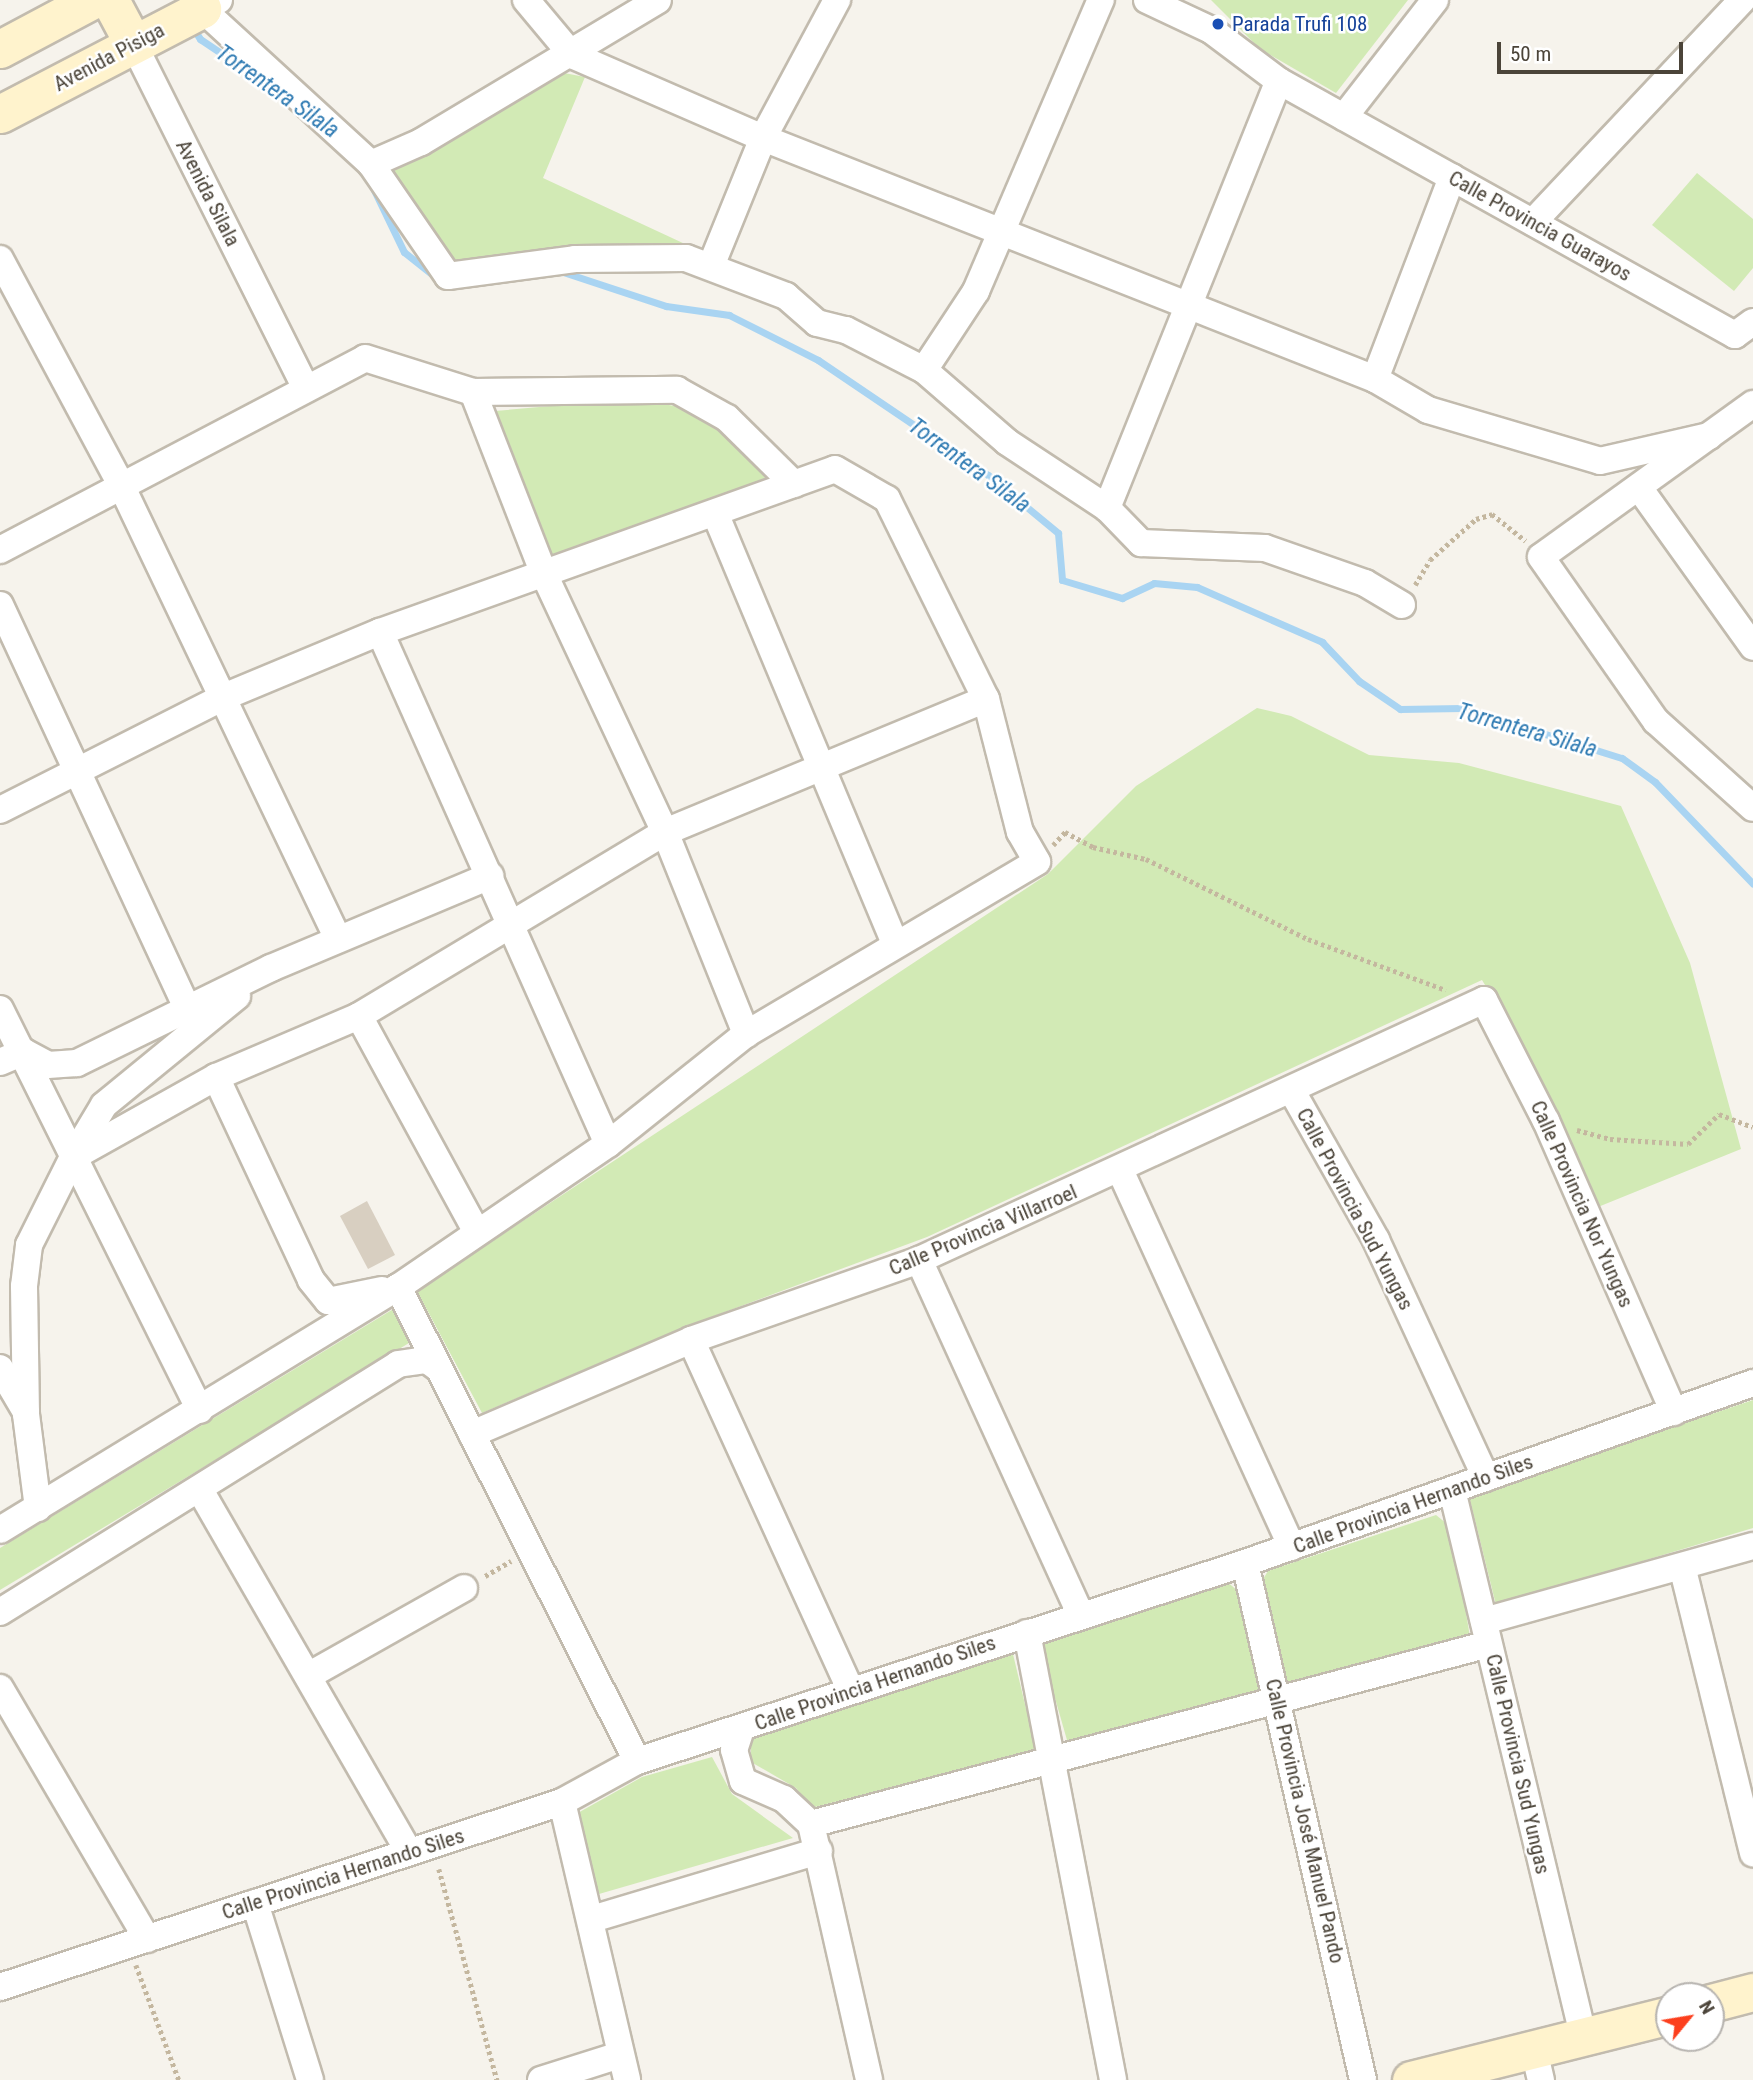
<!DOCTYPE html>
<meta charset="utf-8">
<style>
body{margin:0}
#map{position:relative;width:1753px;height:2080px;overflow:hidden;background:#f6f3ec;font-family:"Roboto Condensed",sans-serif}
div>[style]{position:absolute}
.green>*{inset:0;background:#d2eab5}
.stream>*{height:7px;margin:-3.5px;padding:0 3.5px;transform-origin:3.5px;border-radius:3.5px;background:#a9d4f2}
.building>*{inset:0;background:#d8cfc1}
.path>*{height:4.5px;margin-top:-2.25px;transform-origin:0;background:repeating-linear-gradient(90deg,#c4b79f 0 3.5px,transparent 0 7px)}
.roads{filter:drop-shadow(2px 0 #c2bbae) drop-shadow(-2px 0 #c2bbae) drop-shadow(0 2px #c2bbae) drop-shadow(0 -2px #c2bbae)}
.street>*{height:26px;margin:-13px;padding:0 13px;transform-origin:13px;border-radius:13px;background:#fff}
.secondary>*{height:37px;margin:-18.5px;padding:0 18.5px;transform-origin:18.5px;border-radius:18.5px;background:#fff3cd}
.dots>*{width:19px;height:19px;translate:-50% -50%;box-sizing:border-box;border:4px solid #fff;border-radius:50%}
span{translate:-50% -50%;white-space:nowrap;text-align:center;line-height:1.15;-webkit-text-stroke:5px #fff;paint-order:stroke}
.transit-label{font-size:21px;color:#164399}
.left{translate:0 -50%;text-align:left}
.street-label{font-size:21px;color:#4b4439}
.water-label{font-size:23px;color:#2e7ab2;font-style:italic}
.north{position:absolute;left:1655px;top:1982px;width:70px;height:70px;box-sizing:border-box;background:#fff;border:2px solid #b7b4b0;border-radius:50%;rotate:60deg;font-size:19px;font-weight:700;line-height:28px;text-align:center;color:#4b4439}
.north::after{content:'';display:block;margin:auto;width:24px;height:32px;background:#fc3f1d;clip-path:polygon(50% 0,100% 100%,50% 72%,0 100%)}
.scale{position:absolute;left:1497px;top:42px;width:186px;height:32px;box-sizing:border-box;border:4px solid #4b4439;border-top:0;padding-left:9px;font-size:21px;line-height:24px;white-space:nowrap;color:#4b4439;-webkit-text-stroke:5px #fff;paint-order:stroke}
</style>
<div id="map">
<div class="green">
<div style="clip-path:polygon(1211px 0,1408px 0,1336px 93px,1260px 49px)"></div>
<div style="clip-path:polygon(564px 73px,585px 77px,543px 178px,685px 244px,561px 250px,468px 268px,447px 262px,387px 175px)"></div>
<div style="clip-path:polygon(1697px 173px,1753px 219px,1753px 268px,1734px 291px,1652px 225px)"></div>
<div style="clip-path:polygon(630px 399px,688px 408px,718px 423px,769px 475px,767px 487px,551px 560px,495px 411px)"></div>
<div style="clip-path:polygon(1257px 708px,1291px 716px,1369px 755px,1459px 763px,1621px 806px,1690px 963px,1741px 1149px,1598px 1207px,1530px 1059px,1482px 980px,927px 1237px,682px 1328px,482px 1413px,417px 1291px,1048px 874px,1136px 786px)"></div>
<div style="clip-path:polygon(395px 1308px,414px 1340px,0 1590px,0 1548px)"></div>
<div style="clip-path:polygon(1753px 1400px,1753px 1528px,1496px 1605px,1469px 1496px)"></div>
<div style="clip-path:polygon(1436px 1515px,1452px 1528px,1470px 1637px,1291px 1685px,1286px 1680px,1260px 1584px,1268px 1571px)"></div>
<div style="clip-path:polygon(1226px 1581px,1238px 1591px,1262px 1694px,1069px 1747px,1042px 1653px,1045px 1641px)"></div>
<div style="clip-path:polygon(1012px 1650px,1036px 1750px,811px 1808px,796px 1788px,751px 1762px,751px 1738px)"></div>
<div style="clip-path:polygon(712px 1757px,732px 1794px,793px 1838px,599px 1894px,576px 1814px,642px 1777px)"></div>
</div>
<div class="stream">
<div style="left:191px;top:25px;width:17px;rotate:57deg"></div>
<div style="left:200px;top:39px;width:73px;rotate:33.9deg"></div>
<div style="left:374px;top:190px;width:69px;rotate:64.2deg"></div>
<div style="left:404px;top:252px;width:45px;rotate:38.7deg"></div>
<div style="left:560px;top:271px;width:112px;rotate:18.3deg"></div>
<div style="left:666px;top:306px;width:64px;rotate:8.1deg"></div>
<div style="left:729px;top:315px;width:100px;rotate:26.8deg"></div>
<div style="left:818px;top:360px;width:205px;rotate:34.1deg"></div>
<div style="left:988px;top:475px;width:91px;rotate:39.6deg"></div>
<div style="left:1058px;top:533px;width:47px;rotate:85.1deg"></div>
<div style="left:1062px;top:580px;width:63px;rotate:16.7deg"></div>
<div style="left:1122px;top:598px;width:35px;rotate:-25deg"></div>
<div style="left:1154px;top:583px;width:43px;rotate:5.3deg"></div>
<div style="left:1197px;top:587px;width:137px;rotate:23.7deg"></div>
<div style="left:1322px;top:642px;width:54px;rotate:46.5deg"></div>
<div style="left:1359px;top:681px;width:50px;rotate:34.3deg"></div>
<div style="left:1400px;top:709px;width:62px;rotate:-0.9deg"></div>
<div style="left:1462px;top:708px;width:168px;rotate:17.4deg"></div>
<div style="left:1622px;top:758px;width:41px;rotate:36deg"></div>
<div style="left:1655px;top:782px;width:141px;rotate:46.1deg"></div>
</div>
<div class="building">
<div style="clip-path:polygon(367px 1201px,395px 1255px,368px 1269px,340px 1216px)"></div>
</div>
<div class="path">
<div style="left:1415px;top:585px;width:29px;rotate:-59deg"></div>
<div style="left:1430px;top:560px;width:62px;rotate:-41.7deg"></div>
<div style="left:1476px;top:519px;width:17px;rotate:-17deg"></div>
<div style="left:1492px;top:514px;width:43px;rotate:38.5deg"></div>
<div style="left:1053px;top:845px;width:18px;rotate:-47deg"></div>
<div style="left:1065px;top:832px;width:32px;rotate:28deg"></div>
<div style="left:1093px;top:847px;width:54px;rotate:12.8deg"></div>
<div style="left:1146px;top:859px;width:181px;rotate:26.3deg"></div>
<div style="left:1308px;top:939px;width:147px;rotate:20.3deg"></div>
<div style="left:1577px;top:1130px;width:34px;rotate:15deg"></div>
<div style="left:1610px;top:1139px;width:78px;rotate:3.7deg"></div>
<div style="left:1688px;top:1144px;width:43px;rotate:-44.1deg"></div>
<div style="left:1719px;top:1114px;width:36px;rotate:21deg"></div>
<div style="left:485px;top:1576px;width:30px;rotate:-30deg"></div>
<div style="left:439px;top:1869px;width:219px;rotate:74.6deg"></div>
<div style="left:136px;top:1965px;width:123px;rotate:69.5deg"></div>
</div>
<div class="roads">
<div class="street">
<div style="left:219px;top:0;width:19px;rotate:152deg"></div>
<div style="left:202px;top:9px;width:229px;rotate:42.5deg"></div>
<div style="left:371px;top:164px;width:136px;rotate:55.5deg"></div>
<div style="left:448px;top:276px;width:128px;rotate:-7.6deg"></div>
<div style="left:575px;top:259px;width:111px;rotate:-0.5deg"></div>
<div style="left:686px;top:258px;width:107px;rotate:20.8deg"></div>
<div style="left:786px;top:296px;width:41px;rotate:41.1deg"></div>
<div style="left:817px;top:323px;width:30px;rotate:14deg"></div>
<div style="left:846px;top:330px;width:88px;rotate:27.1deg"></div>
<div style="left:924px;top:370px;width:110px;rotate:40.9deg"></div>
<div style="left:1007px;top:442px;width:120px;rotate:33.4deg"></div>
<div style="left:1107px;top:508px;width:49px;rotate:45.8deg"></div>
<div style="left:1141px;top:543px;width:124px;rotate:2.3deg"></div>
<div style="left:1265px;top:548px;width:106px;rotate:19.3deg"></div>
<div style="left:1365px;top:583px;width:43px;rotate:30.7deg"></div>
<div style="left:526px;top:0;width:72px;rotate:50.1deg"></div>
<div style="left:572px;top:55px;width:208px;rotate:23.5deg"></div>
<div style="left:763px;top:138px;width:658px;rotate:21.49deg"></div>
<div style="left:1375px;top:379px;width:61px;rotate:30.3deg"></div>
<div style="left:1428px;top:410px;width:179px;rotate:16.5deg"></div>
<div style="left:1600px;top:461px;width:112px;rotate:-12.9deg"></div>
<div style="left:1147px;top:0;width:71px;rotate:25.1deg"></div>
<div style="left:1211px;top:30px;width:85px;rotate:36.9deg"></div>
<div style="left:1279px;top:81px;width:522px;rotate:29.12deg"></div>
<div style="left:1735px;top:335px;width:22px;rotate:-36deg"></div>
<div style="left:133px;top:43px;width:384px;rotate:63.4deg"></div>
<div style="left:1344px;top:117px;width:148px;rotate:-52.1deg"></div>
<div style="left:371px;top:164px;width:55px;rotate:-23.7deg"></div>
<div style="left:421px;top:142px;width:276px;rotate:-30.9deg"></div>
<div style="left:1533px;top:222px;width:305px;rotate:-46.7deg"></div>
<div style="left:0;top:259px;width:256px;rotate:61.8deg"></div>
<div style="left:121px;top:485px;width:503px;rotate:64.45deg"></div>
<div style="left:711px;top:266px;width:138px;rotate:-67.9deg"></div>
<div style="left:763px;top:138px;width:157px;rotate:-61.8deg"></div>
<div style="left:924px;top:370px;width:95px;rotate:-56.6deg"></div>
<div style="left:976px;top:291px;width:317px;rotate:-66.8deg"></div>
<div style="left:1375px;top:379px;width:216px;rotate:-69.1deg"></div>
<div style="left:473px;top:392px;width:195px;rotate:68.7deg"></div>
<div style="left:544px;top:574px;width:285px;rotate:64.9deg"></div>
<div style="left:665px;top:832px;width:218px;rotate:68.1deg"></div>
<div style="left:1753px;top:404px;width:261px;rotate:144.2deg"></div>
<div style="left:1541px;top:557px;width:200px;rotate:55deg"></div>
<div style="left:1656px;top:721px;width:130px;rotate:41.9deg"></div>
<div style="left:1640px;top:489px;width:194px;rotate:54.4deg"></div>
<div style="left:1107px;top:508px;width:460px;rotate:-68.1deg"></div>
<div style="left:715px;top:513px;width:466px;rotate:67.3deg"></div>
<div style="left:0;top:550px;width:412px;rotate:-27.7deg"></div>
<div style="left:365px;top:358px;width:113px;rotate:17.5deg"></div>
<div style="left:473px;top:392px;width:204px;rotate:-0.6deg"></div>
<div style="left:677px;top:390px;width:57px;rotate:29.2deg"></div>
<div style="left:727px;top:418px;width:94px;rotate:44.6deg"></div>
<div style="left:0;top:605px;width:447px;rotate:65.1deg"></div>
<div style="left:380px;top:632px;width:560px;rotate:66deg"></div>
<div style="left:0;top:810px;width:253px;rotate:-26.8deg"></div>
<div style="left:226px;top:696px;width:167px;rotate:-22.6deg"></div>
<div style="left:380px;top:632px;width:483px;rotate:-19.7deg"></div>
<div style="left:835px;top:469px;width:60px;rotate:30deg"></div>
<div style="left:887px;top:499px;width:223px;rotate:63.7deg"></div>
<div style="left:986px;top:699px;width:137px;rotate:75.7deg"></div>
<div style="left:1020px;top:832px;width:34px;rotate:60deg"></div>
<div style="left:1037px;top:862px;width:338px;rotate:149.4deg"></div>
<div style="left:746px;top:1034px;width:176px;rotate:141.4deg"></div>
<div style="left:608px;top:1144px;width:254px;rotate:145.7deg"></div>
<div style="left:398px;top:1287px;width:466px;rotate:148.6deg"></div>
<div style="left:0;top:1009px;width:448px;rotate:63.5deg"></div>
<div style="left:359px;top:1016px;width:245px;rotate:61.4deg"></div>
<div style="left:0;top:1062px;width:26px;rotate:-23deg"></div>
<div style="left:24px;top:1052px;width:27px;rotate:28deg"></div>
<div style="left:48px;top:1065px;width:29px;rotate:-4deg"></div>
<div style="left:77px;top:1063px;width:216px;rotate:-26.1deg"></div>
<div style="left:271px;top:968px;width:238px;rotate:-22.8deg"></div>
<div style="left:216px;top:1077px;width:224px;rotate:64.9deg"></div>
<div style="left:311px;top:1280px;width:27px;rotate:51deg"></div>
<div style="left:328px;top:1301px;width:55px;rotate:-11.5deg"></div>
<div style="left:1293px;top:1093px;width:169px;rotate:60.5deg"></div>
<div style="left:1376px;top:1240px;width:262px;rotate:65.2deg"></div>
<div style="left:74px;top:1155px;width:58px;rotate:-59deg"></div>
<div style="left:104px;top:1105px;width:172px;rotate:-39.3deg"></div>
<div style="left:1120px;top:1170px;width:414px;rotate:65.5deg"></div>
<div style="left:919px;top:1260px;width:389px;rotate:65.5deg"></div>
<div style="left:398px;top:1287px;width:531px;rotate:63.24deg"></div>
<div style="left:691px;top:1340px;width:384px;rotate:65.5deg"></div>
<div style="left:0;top:1368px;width:51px;rotate:59.4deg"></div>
<div style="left:472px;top:1434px;width:238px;rotate:-23.2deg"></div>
<div style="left:691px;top:1340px;width:242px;rotate:-19.3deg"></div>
<div style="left:919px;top:1260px;width:622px;rotate:-24.71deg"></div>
<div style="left:1484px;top:1000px;width:136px;rotate:62.9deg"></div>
<div style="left:1546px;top:1121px;width:318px;rotate:66.3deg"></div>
<div style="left:200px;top:1490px;width:418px;rotate:60deg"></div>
<div style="left:1452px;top:1490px;width:565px;rotate:76.48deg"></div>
<div style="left:38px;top:1508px;width:95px;rotate:-97.3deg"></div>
<div style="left:26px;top:1414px;width:128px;rotate:-90.9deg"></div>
<div style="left:24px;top:1286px;width:41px;rotate:-83deg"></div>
<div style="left:29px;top:1245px;width:98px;rotate:-63.4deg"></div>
<div style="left:73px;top:1157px;width:164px;rotate:-29.2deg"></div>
<div style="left:216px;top:1077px;width:155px;rotate:-23.1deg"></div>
<div style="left:359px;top:1016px;width:357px;rotate:-31deg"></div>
<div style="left:665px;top:832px;width:347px;rotate:-22.5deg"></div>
<div style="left:1245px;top:1563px;width:530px;rotate:77.14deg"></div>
<div style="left:1683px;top:1570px;width:292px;rotate:76.1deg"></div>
<div style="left:0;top:1612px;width:469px;rotate:-31.9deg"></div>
<div style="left:398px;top:1364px;width:29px;rotate:-8deg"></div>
<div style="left:427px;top:1360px;width:14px;rotate:36deg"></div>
<div style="left:1484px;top:1621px;width:279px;rotate:-15.6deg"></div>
<div style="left:1027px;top:1633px;width:455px;rotate:79.1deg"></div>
<div style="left:308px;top:1676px;width:179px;rotate:-29.4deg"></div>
<div style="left:0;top:1688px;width:291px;rotate:59.6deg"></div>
<div style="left:741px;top:1729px;width:22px;rotate:108deg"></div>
<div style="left:734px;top:1750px;width:32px;rotate:74deg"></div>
<div style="left:743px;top:1781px;width:45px;rotate:23.7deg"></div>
<div style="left:784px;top:1799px;width:37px;rotate:43deg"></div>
<div style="left:811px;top:1824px;width:262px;rotate:77.2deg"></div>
<div style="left:562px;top:1802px;width:285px;rotate:76.8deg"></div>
<div style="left:811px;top:1824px;width:701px;rotate:-14.87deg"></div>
<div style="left:255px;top:1903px;width:185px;rotate:72.7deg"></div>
<div style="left:592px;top:1919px;width:237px;rotate:-16.7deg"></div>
<div style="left:0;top:1987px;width:592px;rotate:-18.22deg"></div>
<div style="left:562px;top:1802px;width:85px;rotate:-28.7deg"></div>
<div style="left:637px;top:1761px;width:639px;rotate:-18.04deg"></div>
<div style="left:1245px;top:1563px;width:539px;rotate:-19.51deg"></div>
<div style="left:1534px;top:2050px;width:31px;rotate:77deg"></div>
<div style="left:541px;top:2080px;width:83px;rotate:-17.6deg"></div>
</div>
<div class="secondary">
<div style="left:110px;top:0;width:49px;rotate:61.9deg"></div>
<div style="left:0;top:49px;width:104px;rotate:-28deg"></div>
<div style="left:0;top:114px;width:228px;rotate:-27.5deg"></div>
<div style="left:202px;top:9px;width:10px;rotate:-114deg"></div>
<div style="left:1711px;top:2003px;width:43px;rotate:-14.7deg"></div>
<div style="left:1411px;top:2080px;width:266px;rotate:-14.1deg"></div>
</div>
</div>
<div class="dots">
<div style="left:1218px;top:24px;background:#1a4fb4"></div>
</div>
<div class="transit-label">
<span class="left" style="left:1232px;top:24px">Parada Trufi 108</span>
</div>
<div class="street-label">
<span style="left:109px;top:57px;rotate:-28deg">Avenida Pisiga</span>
<span style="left:208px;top:193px;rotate:63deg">Avenida Silala</span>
<span style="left:1540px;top:226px;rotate:29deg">Calle Provincia Guarayos</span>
<span style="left:1582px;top:1204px;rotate:66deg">Calle Provincia Nor Yungas</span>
<span style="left:1355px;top:1209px;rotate:62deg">Calle Provincia Sud Yungas</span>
<span style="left:983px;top:1230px;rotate:-23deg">Calle Provincia Villarroel</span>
<span style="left:1413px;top:1504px;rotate:-20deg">Calle Provincia Hernando Siles</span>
<span style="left:875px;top:1683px;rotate:-19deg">Calle Provincia Hernando Siles</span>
<span style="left:1518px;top:1764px;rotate:77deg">Calle Provincia Sud Yungas</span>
<span style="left:1305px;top:1821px;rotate:77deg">Calle Provincia José Manuel Pando</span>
<span style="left:343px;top:1874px;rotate:-18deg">Calle Provincia Hernando Siles</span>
</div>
<div class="water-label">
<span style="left:277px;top:92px;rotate:35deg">Torrentera Silala</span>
<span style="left:969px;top:466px;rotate:36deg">Torrentera Silala</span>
<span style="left:1527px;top:731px;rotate:16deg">Torrentera Silala</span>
</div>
<div class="north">N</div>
<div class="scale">50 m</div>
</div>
